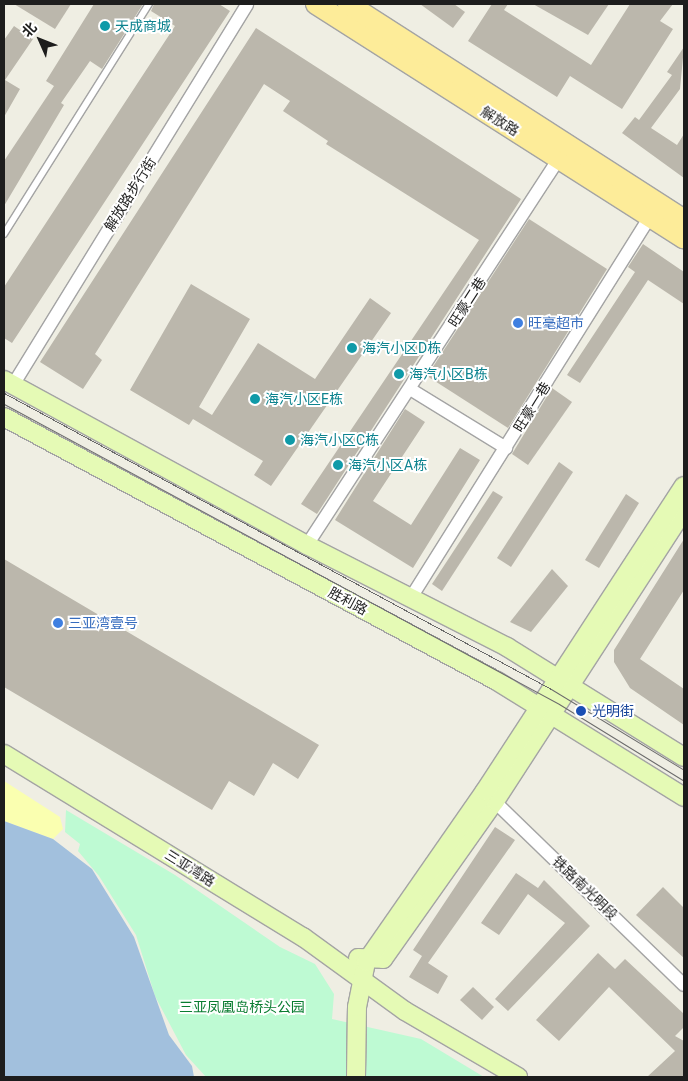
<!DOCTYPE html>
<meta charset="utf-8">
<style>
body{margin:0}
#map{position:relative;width:688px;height:1081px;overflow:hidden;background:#efeee3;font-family:Roboto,"Noto Sans SC",sans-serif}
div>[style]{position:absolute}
.sand>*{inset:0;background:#faffb0}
.park>*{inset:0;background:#befad3}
.water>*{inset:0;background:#a2c0dd}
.building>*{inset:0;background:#bbb7ac}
.roads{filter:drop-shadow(1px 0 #a4a4a4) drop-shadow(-1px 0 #a4a4a4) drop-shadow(0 1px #a4a4a4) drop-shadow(0 -1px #a4a4a4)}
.lane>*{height:6px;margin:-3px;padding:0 3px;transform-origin:3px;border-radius:3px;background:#fff}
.street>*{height:12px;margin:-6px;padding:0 6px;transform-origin:6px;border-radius:6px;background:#fff}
.secondary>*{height:18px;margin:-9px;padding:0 9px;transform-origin:9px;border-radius:9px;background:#e5fab5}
.primary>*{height:20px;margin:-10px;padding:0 10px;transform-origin:10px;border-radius:10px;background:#fdec99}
.tram>*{height:1px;margin:-0.5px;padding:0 0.5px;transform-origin:0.5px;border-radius:0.5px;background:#6b6b6b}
.dots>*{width:14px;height:14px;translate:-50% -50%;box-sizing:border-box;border:2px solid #fff;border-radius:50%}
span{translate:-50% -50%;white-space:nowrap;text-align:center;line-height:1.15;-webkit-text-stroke:4px #fff;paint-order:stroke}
.culture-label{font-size:14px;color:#0d838f}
.left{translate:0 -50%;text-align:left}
.street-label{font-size:14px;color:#1d1d1d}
.shop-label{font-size:14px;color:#366cbe}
.transit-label{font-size:14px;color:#164399}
.park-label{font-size:14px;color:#0a7d31}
.frame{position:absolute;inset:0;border:5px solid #1d1d1d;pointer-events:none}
.north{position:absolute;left:15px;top:15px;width:50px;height:50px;-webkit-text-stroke:4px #fff;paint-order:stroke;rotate:314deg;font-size:14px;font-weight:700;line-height:20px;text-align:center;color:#1d1d1d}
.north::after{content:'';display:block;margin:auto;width:18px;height:22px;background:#1d1d1d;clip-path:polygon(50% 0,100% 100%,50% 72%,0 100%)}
</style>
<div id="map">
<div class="sand">
<div style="clip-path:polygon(4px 781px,60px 817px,63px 829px,53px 839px,4px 821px)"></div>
</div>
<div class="park">
<div style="clip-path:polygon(66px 810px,175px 875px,280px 947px,315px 964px,334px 994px,332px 1019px,421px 1039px,484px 1077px,206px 1077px,186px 1055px,155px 996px,136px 935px,99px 876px,78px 851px,80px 844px,65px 832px)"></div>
</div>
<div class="water">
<div style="clip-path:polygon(4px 821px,53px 839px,92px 869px,134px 937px,169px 1035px,192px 1066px,194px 1077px,4px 1077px)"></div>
</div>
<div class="building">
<div style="clip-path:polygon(14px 4px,71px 4px,55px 29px)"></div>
<div style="clip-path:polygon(94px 4px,143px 4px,102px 69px,90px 61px,61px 103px,64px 105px,4px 206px,4px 161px,54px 86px,46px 81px)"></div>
<div style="clip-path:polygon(154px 4px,219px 4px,230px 11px,12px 343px,4px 338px,4px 287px,175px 26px,151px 11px)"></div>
<div style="clip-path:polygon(420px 4px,454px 4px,465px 12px,453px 28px)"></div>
<div style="clip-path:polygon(492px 4px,508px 4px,504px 10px,591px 65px,630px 4px,673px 4px,660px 21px,673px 29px,622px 109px,570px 76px,557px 97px,468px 41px)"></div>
<div style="clip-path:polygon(533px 4px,609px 4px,588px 35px)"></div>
<div style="clip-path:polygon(14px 26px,33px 39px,5px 80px,20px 89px,4px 117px,4px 40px)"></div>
<div style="clip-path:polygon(256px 28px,521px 199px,317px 514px,301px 504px,479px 240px,326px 144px,328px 141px,283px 111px,290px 101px,264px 84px,95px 354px,102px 360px,83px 389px,40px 362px)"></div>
<div style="clip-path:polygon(684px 47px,680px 89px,651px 128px,677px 145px,684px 134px,684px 178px,622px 133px,635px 117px,639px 120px,672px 75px,667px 72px)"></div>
<div style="clip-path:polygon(529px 219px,607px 269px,508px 428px,427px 376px)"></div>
<div style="clip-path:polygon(643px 244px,684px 272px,684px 304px,648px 280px,580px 383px,567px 375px,635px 272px,628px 267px)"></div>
<div style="clip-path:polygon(191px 284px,250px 319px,199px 407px,212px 415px,258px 343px,315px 379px,370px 298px,391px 313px,271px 486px,254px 475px,263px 461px,193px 419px,189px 425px,130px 390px)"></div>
<div style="clip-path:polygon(552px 388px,572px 402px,528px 465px,512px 454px)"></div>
<div style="clip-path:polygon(405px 409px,425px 422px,373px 501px,411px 525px,460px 448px,480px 460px,413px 568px,335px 520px)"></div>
<div style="clip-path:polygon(559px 462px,573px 472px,511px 567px,497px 558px)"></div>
<div style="clip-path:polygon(493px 491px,503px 497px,442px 591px,432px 584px)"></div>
<div style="clip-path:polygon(626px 494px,639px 503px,599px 568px,585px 560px)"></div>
<div style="clip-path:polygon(684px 539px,684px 590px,640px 659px,684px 689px,684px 725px,630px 688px,614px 662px,614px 650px)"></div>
<div style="clip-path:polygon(4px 559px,319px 745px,298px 779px,273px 763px,254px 796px,229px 781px,212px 810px,4px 687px)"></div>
<div style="clip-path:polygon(552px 569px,568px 586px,531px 632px,510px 622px)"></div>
<div style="clip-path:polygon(495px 827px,515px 840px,428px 963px,448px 976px,438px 994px,409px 977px,422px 956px,413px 950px)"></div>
<div style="clip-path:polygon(516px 873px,538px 888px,544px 880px,590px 926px,508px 1011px,495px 999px,565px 923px,528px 894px,499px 935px,481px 923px)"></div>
<div style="clip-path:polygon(663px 887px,684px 908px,684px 958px,636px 915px)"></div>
<div style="clip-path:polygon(598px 953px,615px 969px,625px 959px,684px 1014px,684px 1027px,675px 1036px,684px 1041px,684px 1077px,647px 1077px,675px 1051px,609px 987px,559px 1041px,536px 1020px)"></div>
<div style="clip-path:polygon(473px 987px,494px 1007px,482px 1020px,460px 1000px)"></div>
</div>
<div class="roads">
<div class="lane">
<div style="left:4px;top:234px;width:272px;rotate:-57.8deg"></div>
</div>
<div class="street">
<div style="left:13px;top:385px;width:447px;rotate:-58.4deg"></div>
<div style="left:410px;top:389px;width:113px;rotate:31.6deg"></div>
<div style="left:307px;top:545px;width:462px;rotate:-56.9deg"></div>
<div style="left:412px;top:596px;width:448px;rotate:-57.9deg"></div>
<div style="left:490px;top:797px;width:270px;rotate:44.1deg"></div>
</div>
<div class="secondary">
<div style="left:4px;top:380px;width:345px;rotate:28.6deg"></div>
<div style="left:307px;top:545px;width:225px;rotate:27deg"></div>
<div style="left:507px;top:647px;width:208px;rotate:31.9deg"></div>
<div style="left:4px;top:417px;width:559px;rotate:28.17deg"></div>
<div style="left:497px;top:681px;width:220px;rotate:31.8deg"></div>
<div style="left:4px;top:754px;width:351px;rotate:31.5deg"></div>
<div style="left:303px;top:937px;width:126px;rotate:36deg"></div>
<div style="left:405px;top:1011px;width:131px;rotate:30.3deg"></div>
<div style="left:358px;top:958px;width:25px;rotate:2deg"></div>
<div style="left:383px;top:959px;width:194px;rotate:-54.7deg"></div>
<div style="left:495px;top:801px;width:347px;rotate:-57deg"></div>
<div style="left:356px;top:1077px;width:70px;rotate:-89.2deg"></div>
<div style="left:357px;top:1007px;width:46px;rotate:-78.7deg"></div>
<div style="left:366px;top:962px;width:208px;rotate:-55.2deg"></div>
<div style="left:485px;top:791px;width:364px;rotate:-56.9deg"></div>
</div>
<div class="primary">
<div style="left:316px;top:4px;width:436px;rotate:32.5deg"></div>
<div style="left:348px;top:4px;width:399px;rotate:32.7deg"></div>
</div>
</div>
<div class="tram">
<div style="left:4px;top:393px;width:622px;rotate:28.42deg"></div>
<div style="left:551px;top:689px;width:156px;rotate:31.3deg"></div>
<div style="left:4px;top:404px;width:631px;rotate:28.39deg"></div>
<div style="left:559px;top:704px;width:147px;rotate:31.6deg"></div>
</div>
<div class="dots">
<div style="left:105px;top:26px;background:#0f9aa8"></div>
<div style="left:518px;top:323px;background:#3f7fe0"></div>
<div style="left:352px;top:348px;background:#0f9aa8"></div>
<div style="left:399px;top:374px;background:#0f9aa8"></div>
<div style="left:255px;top:399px;background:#0f9aa8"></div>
<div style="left:290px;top:440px;background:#0f9aa8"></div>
<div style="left:338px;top:465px;background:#0f9aa8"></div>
<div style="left:58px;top:623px;background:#3f7fe0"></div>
<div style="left:581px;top:711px;background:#1a4fb4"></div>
</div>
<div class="culture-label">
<span class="left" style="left:115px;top:26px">天成商城</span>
<span class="left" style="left:362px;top:348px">海汽小区D栋</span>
<span class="left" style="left:409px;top:374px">海汽小区B栋</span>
<span class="left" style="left:265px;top:399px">海汽小区E栋</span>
<span class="left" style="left:300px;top:440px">海汽小区C栋</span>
<span class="left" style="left:348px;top:465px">海汽小区A栋</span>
</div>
<div class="street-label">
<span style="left:500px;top:121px;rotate:32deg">解放路</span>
<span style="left:130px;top:194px;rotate:-58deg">解放路步行街</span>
<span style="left:467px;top:302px;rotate:-57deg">旺豪二巷</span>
<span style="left:532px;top:407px;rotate:-58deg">旺豪一巷</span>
<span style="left:348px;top:601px;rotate:28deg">胜利路</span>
<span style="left:190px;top:868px;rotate:32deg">三亚湾路</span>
<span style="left:585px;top:888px;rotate:44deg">铁路南光明段</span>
</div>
<div class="shop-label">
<span class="left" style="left:528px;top:323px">旺毫超市</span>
<span class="left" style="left:68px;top:623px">三亚湾壹号</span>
</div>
<div class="transit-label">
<span class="left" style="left:592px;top:711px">光明街</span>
</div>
<div class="park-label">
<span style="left:242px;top:1007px">三亚凤凰岛桥头公园</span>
</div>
<div class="frame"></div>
<div class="north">北</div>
</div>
